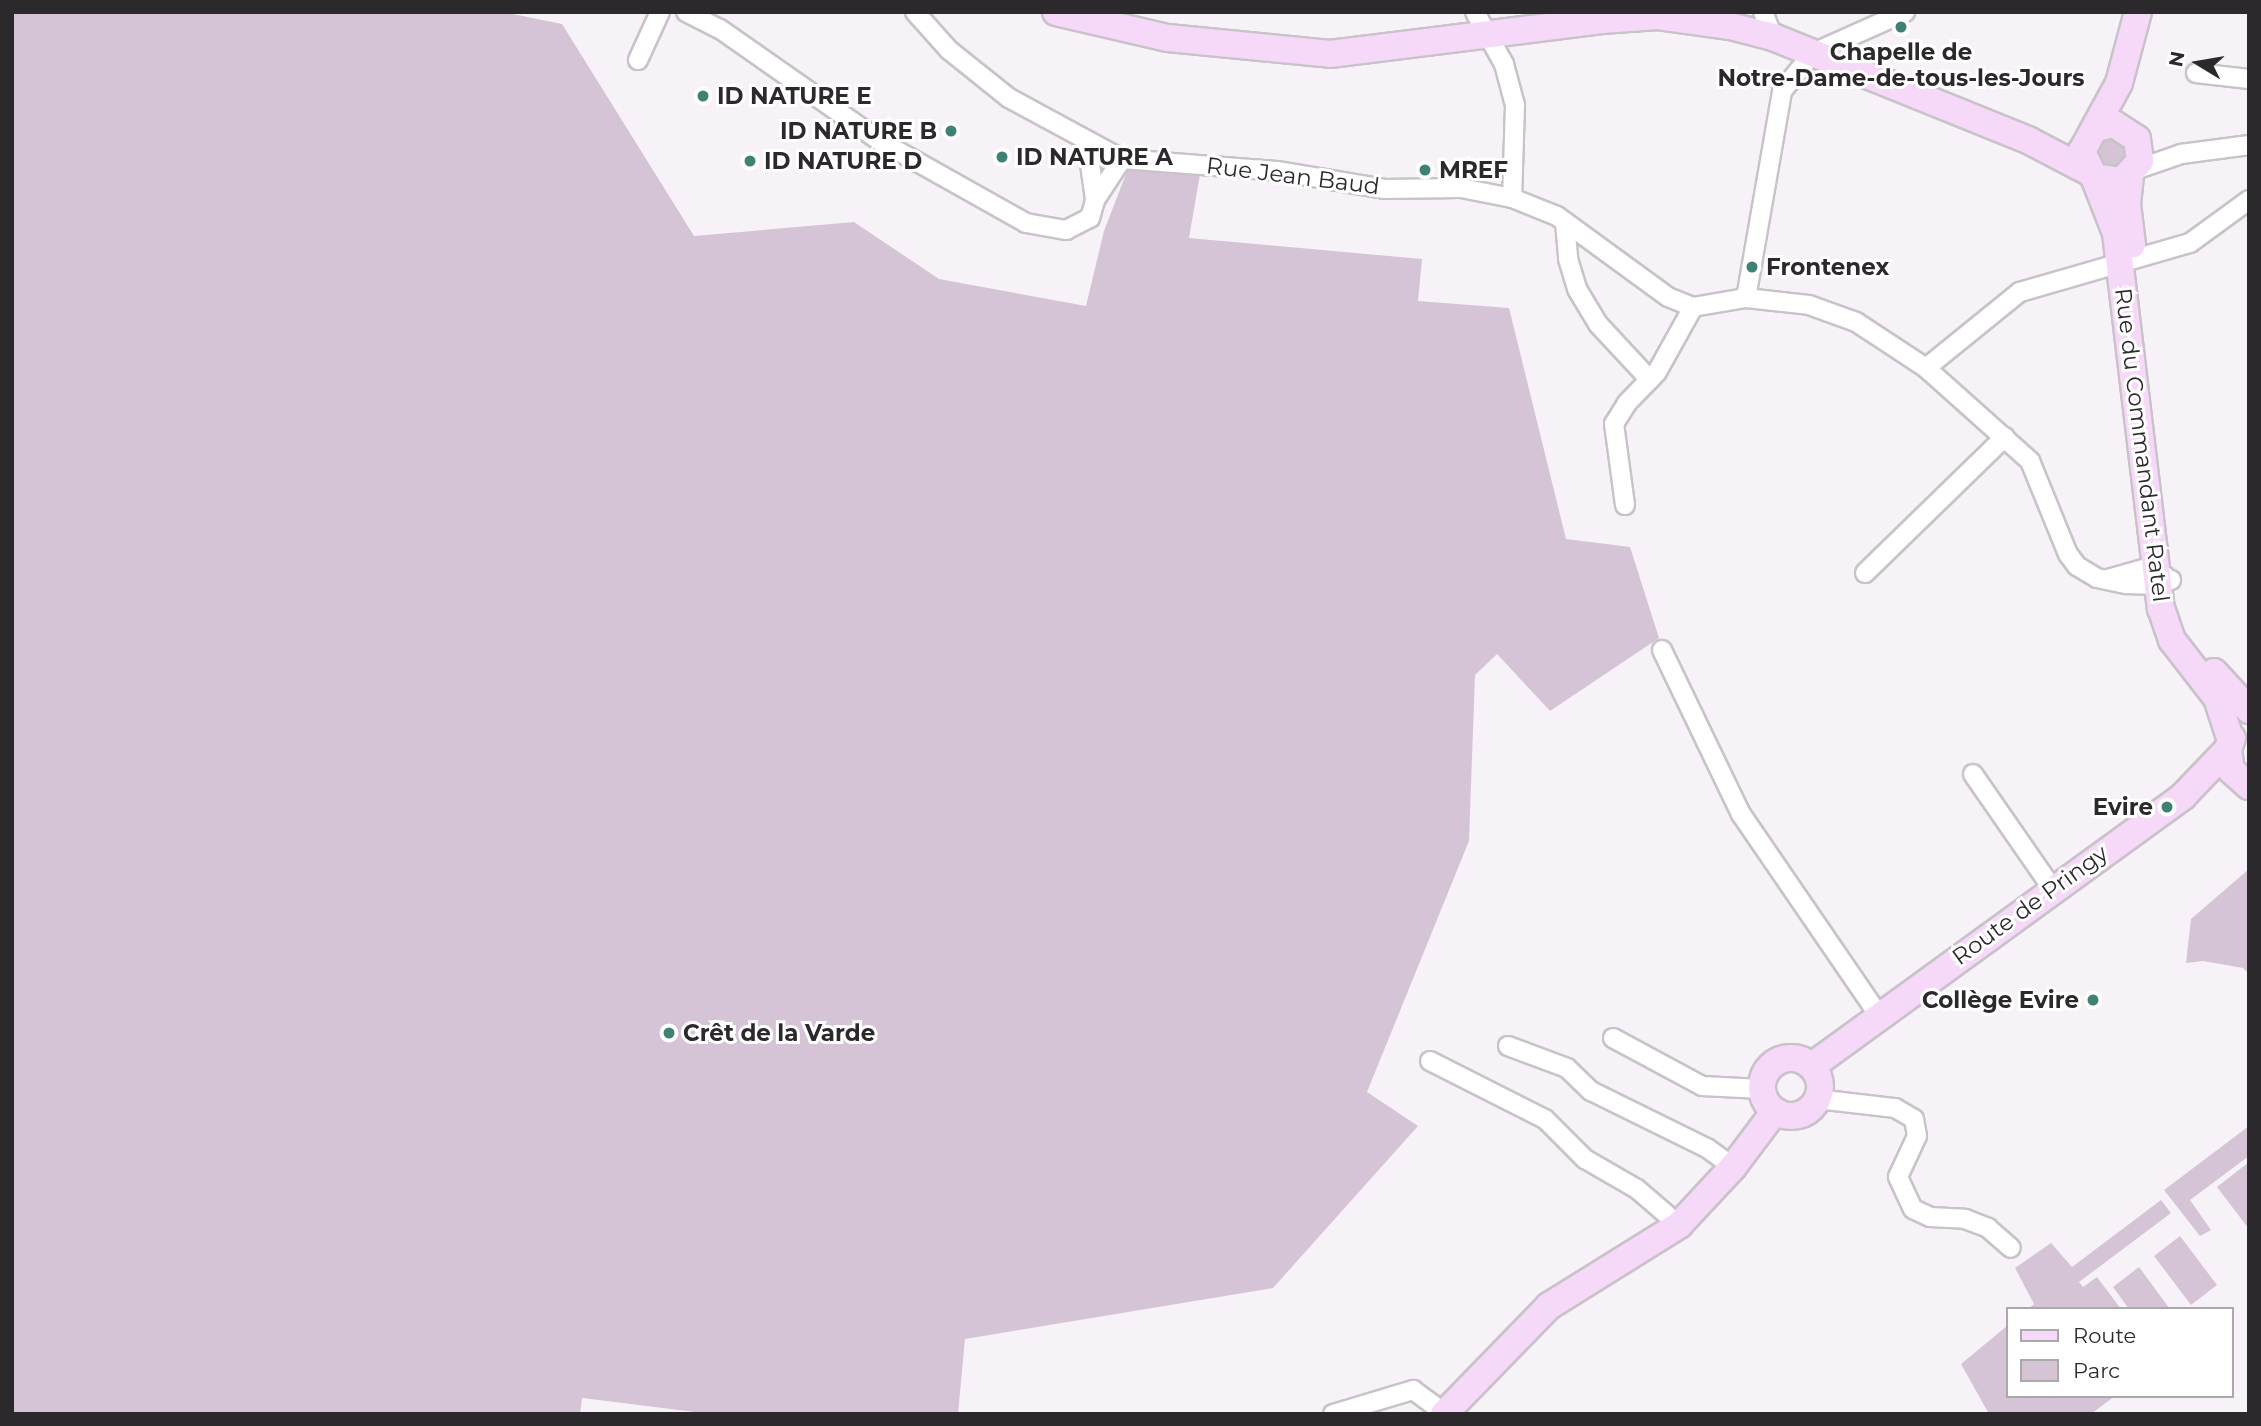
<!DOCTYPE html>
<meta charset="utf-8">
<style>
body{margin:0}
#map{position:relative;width:2261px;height:1426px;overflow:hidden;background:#f7f2f8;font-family:Montserrat,sans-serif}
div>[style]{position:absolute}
.green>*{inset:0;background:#d5c4d5}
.roads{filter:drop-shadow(2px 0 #c8c3c8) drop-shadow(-2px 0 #c8c3c8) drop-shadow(0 2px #c8c3c8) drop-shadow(0 -2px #c8c3c8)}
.street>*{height:18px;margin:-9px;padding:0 9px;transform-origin:9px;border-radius:9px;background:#fff}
.secondary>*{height:26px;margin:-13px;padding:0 13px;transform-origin:13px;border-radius:13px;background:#f6d9f8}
.secondary>.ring{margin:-13px;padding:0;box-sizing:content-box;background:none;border:26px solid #f6d9f8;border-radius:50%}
.dots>*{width:19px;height:19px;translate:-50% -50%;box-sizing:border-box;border:4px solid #fff;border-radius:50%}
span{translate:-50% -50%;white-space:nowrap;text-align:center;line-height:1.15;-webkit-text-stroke:6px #fff;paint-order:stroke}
.poi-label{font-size:23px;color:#2b292b;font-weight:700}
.left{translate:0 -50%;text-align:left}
.right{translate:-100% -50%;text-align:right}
.street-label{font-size:23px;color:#2b292b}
.frame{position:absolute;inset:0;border:14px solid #2b292b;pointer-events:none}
.legend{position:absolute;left:2006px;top:1307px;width:228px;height:91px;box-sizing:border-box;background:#fff;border:2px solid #aaa9aa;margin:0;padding:9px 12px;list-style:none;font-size:21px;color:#2b292b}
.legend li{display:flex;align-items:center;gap:14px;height:35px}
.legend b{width:35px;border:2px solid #aaa9aa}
.north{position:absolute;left:2163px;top:28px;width:70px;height:70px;-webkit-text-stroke:5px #fff;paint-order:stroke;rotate:281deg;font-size:19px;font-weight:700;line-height:28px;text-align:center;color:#2b292b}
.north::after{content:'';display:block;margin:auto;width:24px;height:32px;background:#2b292b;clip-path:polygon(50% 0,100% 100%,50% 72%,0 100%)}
</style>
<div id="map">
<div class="green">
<div style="clip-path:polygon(12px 12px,503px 12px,562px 24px,694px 236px,854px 222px,939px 279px,1086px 306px,1104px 231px,1129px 166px,1200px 174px,1189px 238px,1422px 259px,1418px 301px,1509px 308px,1566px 539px,1630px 547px,1659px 638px,1550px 711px,1497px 654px,1475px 675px,1469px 841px,1367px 1092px,1418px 1126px,1273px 1288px,965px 1339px,958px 1414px,711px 1414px,582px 1398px,580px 1414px,12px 1414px)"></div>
<div style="clip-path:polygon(2110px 132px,2132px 147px,2122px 171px,2096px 167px,2094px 141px)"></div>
<div style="clip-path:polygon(2249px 869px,2249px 974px,2243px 968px,2203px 961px,2186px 963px,2191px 919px)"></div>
<div style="clip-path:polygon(2249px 1126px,2249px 1156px,2190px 1200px,2211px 1230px,2200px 1236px,2164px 1190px)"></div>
<div style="clip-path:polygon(2249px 1162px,2249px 1229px,2217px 1187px)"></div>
<div style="clip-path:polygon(2161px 1200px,2171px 1213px,2079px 1282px,2083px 1287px,2097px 1277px,2121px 1309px,2028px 1309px,2034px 1304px,2015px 1268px,2051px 1243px,2072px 1267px)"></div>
<div style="clip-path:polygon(2180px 1236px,2217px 1285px,2191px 1305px,2154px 1256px)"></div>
<div style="clip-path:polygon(2139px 1267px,2170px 1309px,2129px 1309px,2113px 1287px)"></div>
<div style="clip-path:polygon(2007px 1326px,2007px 1396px,2115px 1396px,2091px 1414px,1989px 1414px,1961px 1364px)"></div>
</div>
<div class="roads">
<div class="street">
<div style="left:686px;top:12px;width:38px;rotate:27deg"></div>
<div style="left:720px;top:29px;width:195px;rotate:35deg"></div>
<div style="left:880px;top:141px;width:167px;rotate:29.3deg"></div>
<div style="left:1026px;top:223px;width:41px;rotate:9.9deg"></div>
<div style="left:1066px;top:230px;width:27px;rotate:-27deg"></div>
<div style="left:1090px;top:218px;width:19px;rotate:-74deg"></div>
<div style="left:1095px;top:200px;width:59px;rotate:-97.9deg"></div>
<div style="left:915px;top:12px;width:51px;rotate:48.2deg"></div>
<div style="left:949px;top:50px;width:77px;rotate:38.7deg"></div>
<div style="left:1009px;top:98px;width:128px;rotate:28.4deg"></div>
<div style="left:1122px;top:159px;width:155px;rotate:4.4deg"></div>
<div style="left:1277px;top:171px;width:109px;rotate:9.5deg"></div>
<div style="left:1384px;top:189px;width:77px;rotate:-0.7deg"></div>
<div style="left:1461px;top:188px;width:52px;rotate:11.1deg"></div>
<div style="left:1512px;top:198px;width:48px;rotate:21.8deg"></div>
<div style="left:1557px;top:216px;width:137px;rotate:36.1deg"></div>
<div style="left:1668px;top:297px;width:27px;rotate:22deg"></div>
<div style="left:1693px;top:307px;width:54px;rotate:-9.6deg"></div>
<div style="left:1746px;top:298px;width:63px;rotate:6.3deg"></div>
<div style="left:1809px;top:305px;width:50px;rotate:19.9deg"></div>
<div style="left:1856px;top:322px;width:84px;rotate:33.3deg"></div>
<div style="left:1926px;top:368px;width:140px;rotate:41.8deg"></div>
<div style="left:2030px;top:461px;width:100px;rotate:67.8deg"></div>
<div style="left:2068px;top:554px;width:15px;rotate:53deg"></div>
<div style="left:2077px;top:566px;width:23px;rotate:31deg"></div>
<div style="left:2097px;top:578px;width:30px;rotate:12deg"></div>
<div style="left:2126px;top:584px;width:31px;rotate:2deg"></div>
<div style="left:2157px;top:585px;width:15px;rotate:-20deg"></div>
<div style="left:1475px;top:12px;width:60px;rotate:60.9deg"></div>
<div style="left:1504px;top:64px;width:42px;rotate:75deg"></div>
<div style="left:1515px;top:105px;width:93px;rotate:91.8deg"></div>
<div style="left:1763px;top:12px;width:27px;rotate:68deg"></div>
<div style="left:638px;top:60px;width:53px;rotate:-65.4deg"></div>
<div style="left:2196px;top:73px;width:53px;rotate:6.5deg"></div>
<div style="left:2135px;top:170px;width:49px;rotate:-19.2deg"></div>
<div style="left:2181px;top:154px;width:69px;rotate:-7.5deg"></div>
<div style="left:1095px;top:200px;width:49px;rotate:-56.6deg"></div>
<div style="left:1565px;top:222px;width:37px;rotate:85deg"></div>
<div style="left:1568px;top:259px;width:31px;rotate:73deg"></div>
<div style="left:1577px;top:289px;width:41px;rotate:59deg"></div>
<div style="left:1598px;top:324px;width:76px;rotate:47.1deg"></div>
<div style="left:1746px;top:298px;width:210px;rotate:-80.1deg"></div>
<div style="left:1782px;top:91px;width:49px;rotate:-50.8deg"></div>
<div style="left:1813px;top:53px;width:101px;rotate:-24deg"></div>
<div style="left:1926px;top:368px;width:121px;rotate:-39deg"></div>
<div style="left:2020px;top:292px;width:177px;rotate:-16.1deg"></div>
<div style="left:2190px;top:243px;width:73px;rotate:-36.1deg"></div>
<div style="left:1625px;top:505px;width:82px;rotate:-97.7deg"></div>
<div style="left:1614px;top:424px;width:25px;rotate:-58deg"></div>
<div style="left:1627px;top:403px;width:43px;rotate:-45.9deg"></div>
<div style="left:1657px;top:372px;width:74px;rotate:-61deg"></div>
<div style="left:1865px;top:573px;width:195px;rotate:-44.2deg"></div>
<div style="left:2108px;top:579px;width:37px;rotate:-16deg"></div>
<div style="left:2144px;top:569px;width:22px;rotate:18deg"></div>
<div style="left:1662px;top:650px;width:182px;rotate:64.3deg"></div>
<div style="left:1741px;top:814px;width:246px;rotate:55.6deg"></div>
<div style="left:1973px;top:774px;width:139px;rotate:55.3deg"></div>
<div style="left:1613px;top:1038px;width:101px;rotate:28.3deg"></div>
<div style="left:1702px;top:1086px;width:60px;rotate:2.9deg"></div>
<div style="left:1508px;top:1046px;width:63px;rotate:20.4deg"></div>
<div style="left:1567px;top:1068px;width:33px;rotate:44deg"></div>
<div style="left:1591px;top:1091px;width:129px;rotate:26.2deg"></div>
<div style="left:1707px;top:1148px;width:32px;rotate:36deg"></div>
<div style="left:1430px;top:1061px;width:129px;rotate:26.8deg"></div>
<div style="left:1545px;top:1119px;width:57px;rotate:45deg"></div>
<div style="left:1585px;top:1159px;width:60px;rotate:30deg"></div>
<div style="left:1637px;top:1189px;width:55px;rotate:40.6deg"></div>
<div style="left:1817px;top:1099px;width:79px;rotate:6.6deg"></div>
<div style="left:1895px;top:1108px;width:22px;rotate:30deg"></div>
<div style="left:1914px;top:1119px;width:17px;rotate:80deg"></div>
<div style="left:1917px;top:1136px;width:45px;rotate:114.9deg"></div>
<div style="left:1898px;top:1177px;width:35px;rotate:65deg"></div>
<div style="left:1913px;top:1209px;width:19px;rotate:25deg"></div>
<div style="left:1930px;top:1217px;width:35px;rotate:3deg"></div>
<div style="left:1965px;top:1219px;width:25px;rotate:21deg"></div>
<div style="left:1988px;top:1228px;width:30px;rotate:41deg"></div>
<div style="left:1333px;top:1414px;width:84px;rotate:-16.7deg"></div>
<div style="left:1413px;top:1390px;width:39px;rotate:36deg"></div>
</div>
<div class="secondary">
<div style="left:1056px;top:12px;width:115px;rotate:13.1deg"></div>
<div style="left:1168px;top:38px;width:163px;rotate:5.6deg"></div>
<div style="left:1330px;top:54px;width:274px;rotate:-7.1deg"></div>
<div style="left:1602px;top:20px;width:56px;rotate:-4.1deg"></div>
<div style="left:1658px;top:16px;width:73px;rotate:7.9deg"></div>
<div style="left:1730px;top:26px;width:44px;rotate:14.3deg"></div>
<div style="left:1773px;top:37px;width:275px;rotate:22deg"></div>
<div style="left:2028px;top:140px;width:69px;rotate:27.7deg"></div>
<div style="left:2096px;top:128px;width:18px;rotate:-13deg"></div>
<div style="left:2114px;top:124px;width:27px;rotate:33deg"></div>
<div style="left:2137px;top:139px;width:22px;rotate:82deg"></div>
<div style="left:2140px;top:161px;width:27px;rotate:132deg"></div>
<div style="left:2122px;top:181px;width:28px;rotate:-172deg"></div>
<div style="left:2094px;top:177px;width:29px;rotate:-115deg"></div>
<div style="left:2082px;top:151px;width:77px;rotate:-61.4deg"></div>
<div style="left:2119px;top:83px;width:73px;rotate:-75deg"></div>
<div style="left:2130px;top:176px;width:28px;rotate:96deg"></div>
<div style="left:2127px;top:204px;width:41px;rotate:83deg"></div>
<div style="left:2094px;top:177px;width:60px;rotate:68.6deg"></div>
<div style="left:2116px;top:233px;width:378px;rotate:83.2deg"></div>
<div style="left:2161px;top:608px;width:34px;rotate:71deg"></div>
<div style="left:2172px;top:640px;width:73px;rotate:52.2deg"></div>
<div style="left:2217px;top:698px;width:45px;rotate:72deg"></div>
<div style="left:2214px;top:672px;width:52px;rotate:47.4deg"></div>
<div style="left:2232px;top:738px;width:12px;rotate:110deg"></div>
<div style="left:2228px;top:749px;width:21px;rotate:82deg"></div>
<div style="left:2231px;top:770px;width:24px;rotate:42deg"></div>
<div class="ring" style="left:1762px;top:1058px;width:32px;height:32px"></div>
<div style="left:1812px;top:1066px;width:459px;rotate:-36deg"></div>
<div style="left:2183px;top:796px;width:65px;rotate:-46.2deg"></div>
<div style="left:1444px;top:1414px;width:151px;rotate:-45.8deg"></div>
<div style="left:1549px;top:1306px;width:153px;rotate:-31.9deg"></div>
<div style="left:1679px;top:1225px;width:79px;rotate:-47deg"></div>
<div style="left:1733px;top:1167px;width:70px;rotate:-53.1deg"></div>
</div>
</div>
<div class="dots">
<div style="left:1901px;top:27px;background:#3f8275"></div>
<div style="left:703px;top:96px;background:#3f8275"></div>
<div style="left:951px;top:131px;background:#3f8275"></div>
<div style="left:1002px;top:157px;background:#3f8275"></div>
<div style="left:750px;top:161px;background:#3f8275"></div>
<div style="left:1425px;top:170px;background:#3f8275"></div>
<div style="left:1752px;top:267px;background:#3f8275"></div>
<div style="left:2167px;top:807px;background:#3f8275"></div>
<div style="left:2093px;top:1000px;background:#3f8275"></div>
<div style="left:669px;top:1033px;background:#3f8275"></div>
</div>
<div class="poi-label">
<span style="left:1901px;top:65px">Chapelle de<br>Notre-Dame-de-tous-les-Jours</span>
<span class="left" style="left:717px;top:96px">ID NATURE E</span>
<span class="right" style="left:937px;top:131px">ID NATURE B</span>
<span class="left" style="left:1016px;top:157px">ID NATURE A</span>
<span class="left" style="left:764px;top:161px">ID NATURE D</span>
<span class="left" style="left:1439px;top:170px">MREF</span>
<span class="left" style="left:1766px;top:267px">Frontenex</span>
<span class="right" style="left:2153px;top:807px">Evire</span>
<span class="right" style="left:2079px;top:1000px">Collège Evire</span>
<span class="left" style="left:683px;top:1033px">Crêt de la Varde</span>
</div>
<div class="street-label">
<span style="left:1293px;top:176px;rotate:7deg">Rue Jean Baud</span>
<span style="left:2142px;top:445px;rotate:83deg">Rue du Commandant Ratel</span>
<span style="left:2030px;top:905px;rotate:-36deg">Route de Pringy</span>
</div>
<div class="frame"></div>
<ul class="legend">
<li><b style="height:9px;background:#f6d9f8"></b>Route</li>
<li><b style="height:19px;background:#d5c4d5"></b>Parc</li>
</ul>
<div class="north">N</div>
</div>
